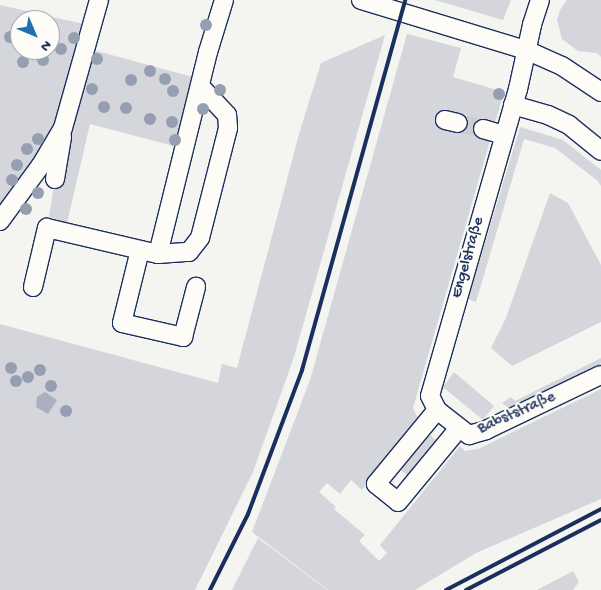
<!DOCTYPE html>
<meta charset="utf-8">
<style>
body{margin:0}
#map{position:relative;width:601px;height:590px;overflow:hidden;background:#f4f4f1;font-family:"Gochi Hand",sans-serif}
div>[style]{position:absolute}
.green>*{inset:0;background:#d4d6db}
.water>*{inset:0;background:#aab0bf}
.minor-tunnel>*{height:18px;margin-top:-9px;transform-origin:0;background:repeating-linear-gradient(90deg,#c9cdd4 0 18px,transparent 0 27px)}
.roads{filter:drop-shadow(1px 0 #1b2f5e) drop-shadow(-1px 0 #1b2f5e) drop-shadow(0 1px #1b2f5e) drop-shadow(0 -1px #1b2f5e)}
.minor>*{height:18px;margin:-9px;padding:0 9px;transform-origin:9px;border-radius:9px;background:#fdfcf7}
.rail>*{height:4px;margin:-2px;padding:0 2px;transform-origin:2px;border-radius:2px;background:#1b2f5e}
.trees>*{width:12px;height:12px;margin:-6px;border-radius:50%;background:#969fb1}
span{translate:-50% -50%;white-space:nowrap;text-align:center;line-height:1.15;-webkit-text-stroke:4.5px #fdfcf7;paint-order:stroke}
.street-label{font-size:16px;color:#1b2f5e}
.north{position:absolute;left:10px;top:10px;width:50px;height:50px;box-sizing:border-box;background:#fdfcf7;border:1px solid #a3aaba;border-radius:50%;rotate:135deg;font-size:14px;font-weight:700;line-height:20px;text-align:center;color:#1b2f5e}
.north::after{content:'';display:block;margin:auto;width:18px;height:22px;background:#1f6fb2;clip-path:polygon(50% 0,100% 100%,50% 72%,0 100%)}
</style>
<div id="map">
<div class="green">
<div style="clip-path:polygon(435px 0,511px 0,503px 20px)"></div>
<div style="clip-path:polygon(567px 0,601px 0,601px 57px,597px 53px,578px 51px,562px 39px,557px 20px,560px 10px)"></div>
<div style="clip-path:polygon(evenodd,0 5px,88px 25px,54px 137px,0 209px,0 5px,20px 20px,50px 20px,50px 50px,20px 50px,20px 20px)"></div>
<div style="clip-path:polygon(407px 34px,461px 48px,453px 77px,504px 92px,413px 408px,420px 423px,362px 490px,351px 480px,340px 494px,327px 483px,319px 492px,336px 507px,334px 509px,365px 535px,359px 541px,379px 561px,387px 553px,380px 545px,460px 446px,465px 451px,478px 449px,601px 389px,601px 499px,476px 553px,415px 590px,328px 590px,252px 532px,310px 380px)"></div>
<div style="clip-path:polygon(385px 35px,294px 357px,253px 472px,195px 590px,0 590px,0 324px,218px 383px,222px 364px,237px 368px,299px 134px,321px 63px)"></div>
<div style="clip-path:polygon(93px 50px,193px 77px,185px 149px,90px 124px,67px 223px,49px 217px,55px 179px)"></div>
<div style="clip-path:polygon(520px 127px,563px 140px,601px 170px,601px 186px,598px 181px,555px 148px,524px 139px,476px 302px,468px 299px)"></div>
<div style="clip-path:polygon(550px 193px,568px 203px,601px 265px,601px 322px,512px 366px,491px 348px,506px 318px)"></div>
<div style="clip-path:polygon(601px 358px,601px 363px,510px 409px,502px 403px,511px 397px,515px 401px)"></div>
<div style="clip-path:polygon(454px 372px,494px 406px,483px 420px,443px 387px)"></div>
<div style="clip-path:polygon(430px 435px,440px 443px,410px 478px,401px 470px)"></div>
<div style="clip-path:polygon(258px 538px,327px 590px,232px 590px)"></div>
<div style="clip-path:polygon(573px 571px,579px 582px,573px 590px,537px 590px)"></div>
</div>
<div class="water">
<div style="clip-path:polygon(45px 392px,57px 400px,48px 414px,36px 407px,37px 397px)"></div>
</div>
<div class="minor-tunnel">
<div style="left:458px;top:123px;width:26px;rotate:13deg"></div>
</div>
<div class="roads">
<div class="minor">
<div style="left:361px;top:0;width:172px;rotate:16.9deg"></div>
<div style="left:526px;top:50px;width:39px;rotate:24deg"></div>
<div style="left:562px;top:66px;width:47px;rotate:33.7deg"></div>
<div style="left:540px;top:0;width:26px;rotate:108deg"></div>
<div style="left:532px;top:25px;width:66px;rotate:102.3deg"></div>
<div style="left:518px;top:89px;width:319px;rotate:106deg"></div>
<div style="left:430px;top:396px;width:16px;rotate:63deg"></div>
<div style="left:437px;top:410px;width:41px;rotate:38deg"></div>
<div style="left:469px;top:435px;width:18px;rotate:-16deg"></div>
<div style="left:486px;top:430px;width:127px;rotate:-25.6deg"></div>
<div style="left:513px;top:105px;width:36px;rotate:16deg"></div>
<div style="left:548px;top:115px;width:23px;rotate:25deg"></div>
<div style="left:569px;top:125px;width:41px;rotate:39.1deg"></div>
<div style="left:445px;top:120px;width:13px;rotate:13deg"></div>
<div style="left:483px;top:129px;width:22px;rotate:16deg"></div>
<div style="left:55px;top:179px;width:43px;rotate:-80.5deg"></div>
<div style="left:0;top:221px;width:69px;rotate:-53.8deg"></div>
<div style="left:41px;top:165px;width:43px;rotate:-59.3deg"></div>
<div style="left:63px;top:128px;width:133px;rotate:-74.3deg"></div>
<div style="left:140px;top:250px;width:75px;rotate:103.9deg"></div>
<div style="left:122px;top:323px;width:63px;rotate:12.9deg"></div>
<div style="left:183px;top:337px;width:52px;rotate:-75.4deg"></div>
<div style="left:158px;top:254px;width:208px;rotate:-76.1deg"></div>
<div style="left:208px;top:52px;width:54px;rotate:-72.9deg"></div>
<div style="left:33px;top:287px;width:61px;rotate:-76.7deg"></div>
<div style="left:47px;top:228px;width:114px;rotate:13.2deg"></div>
<div style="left:158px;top:254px;width:31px;rotate:-4deg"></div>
<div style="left:189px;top:252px;width:18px;rotate:-52deg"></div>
<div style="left:200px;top:238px;width:114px;rotate:-75.7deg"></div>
<div style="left:228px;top:128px;width:13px;rotate:-94deg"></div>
<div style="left:227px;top:115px;width:38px;rotate:-133deg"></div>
<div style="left:437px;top:410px;width:96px;rotate:129.5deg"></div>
<div style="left:376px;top:484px;width:28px;rotate:39deg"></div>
<div style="left:398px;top:502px;width:96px;rotate:-50.5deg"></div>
</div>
</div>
<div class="rail">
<div style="left:210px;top:590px;width:85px;rotate:-63.4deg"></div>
<div style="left:248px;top:514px;width:154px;rotate:-69.4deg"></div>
<div style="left:302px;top:370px;width:384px;rotate:-74.4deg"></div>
<div style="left:446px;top:590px;width:175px;rotate:-27.6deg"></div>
<div style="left:466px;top:590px;width:152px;rotate:-27.4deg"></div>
</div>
<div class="trees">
<div style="left:206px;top:25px"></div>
<div style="left:10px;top:37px"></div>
<div style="left:74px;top:38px"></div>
<div style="left:61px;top:49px"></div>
<div style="left:97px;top:59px"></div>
<div style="left:43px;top:60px"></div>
<div style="left:23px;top:62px"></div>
<div style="left:150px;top:71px"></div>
<div style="left:165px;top:79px"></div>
<div style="left:131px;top:80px"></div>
<div style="left:92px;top:89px"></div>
<div style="left:220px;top:90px"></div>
<div style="left:173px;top:91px"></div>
<div style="left:499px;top:94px"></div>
<div style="left:104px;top:107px"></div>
<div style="left:126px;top:108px"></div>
<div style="left:203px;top:109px"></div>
<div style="left:150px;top:119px"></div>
<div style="left:172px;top:122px"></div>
<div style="left:38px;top:139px"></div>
<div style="left:175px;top:140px"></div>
<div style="left:27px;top:149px"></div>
<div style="left:17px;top:165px"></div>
<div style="left:12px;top:180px"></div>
<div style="left:38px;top:193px"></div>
<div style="left:26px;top:209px"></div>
<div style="left:11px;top:368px"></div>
<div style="left:40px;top:370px"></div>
<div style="left:28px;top:377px"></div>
<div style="left:16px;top:381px"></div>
<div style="left:51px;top:386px"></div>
<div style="left:66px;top:411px"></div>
</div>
<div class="street-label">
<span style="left:469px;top:258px;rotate:-74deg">Engelstraße</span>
<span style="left:517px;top:414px;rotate:-24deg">Babststraße</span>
</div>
<div class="north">N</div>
</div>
